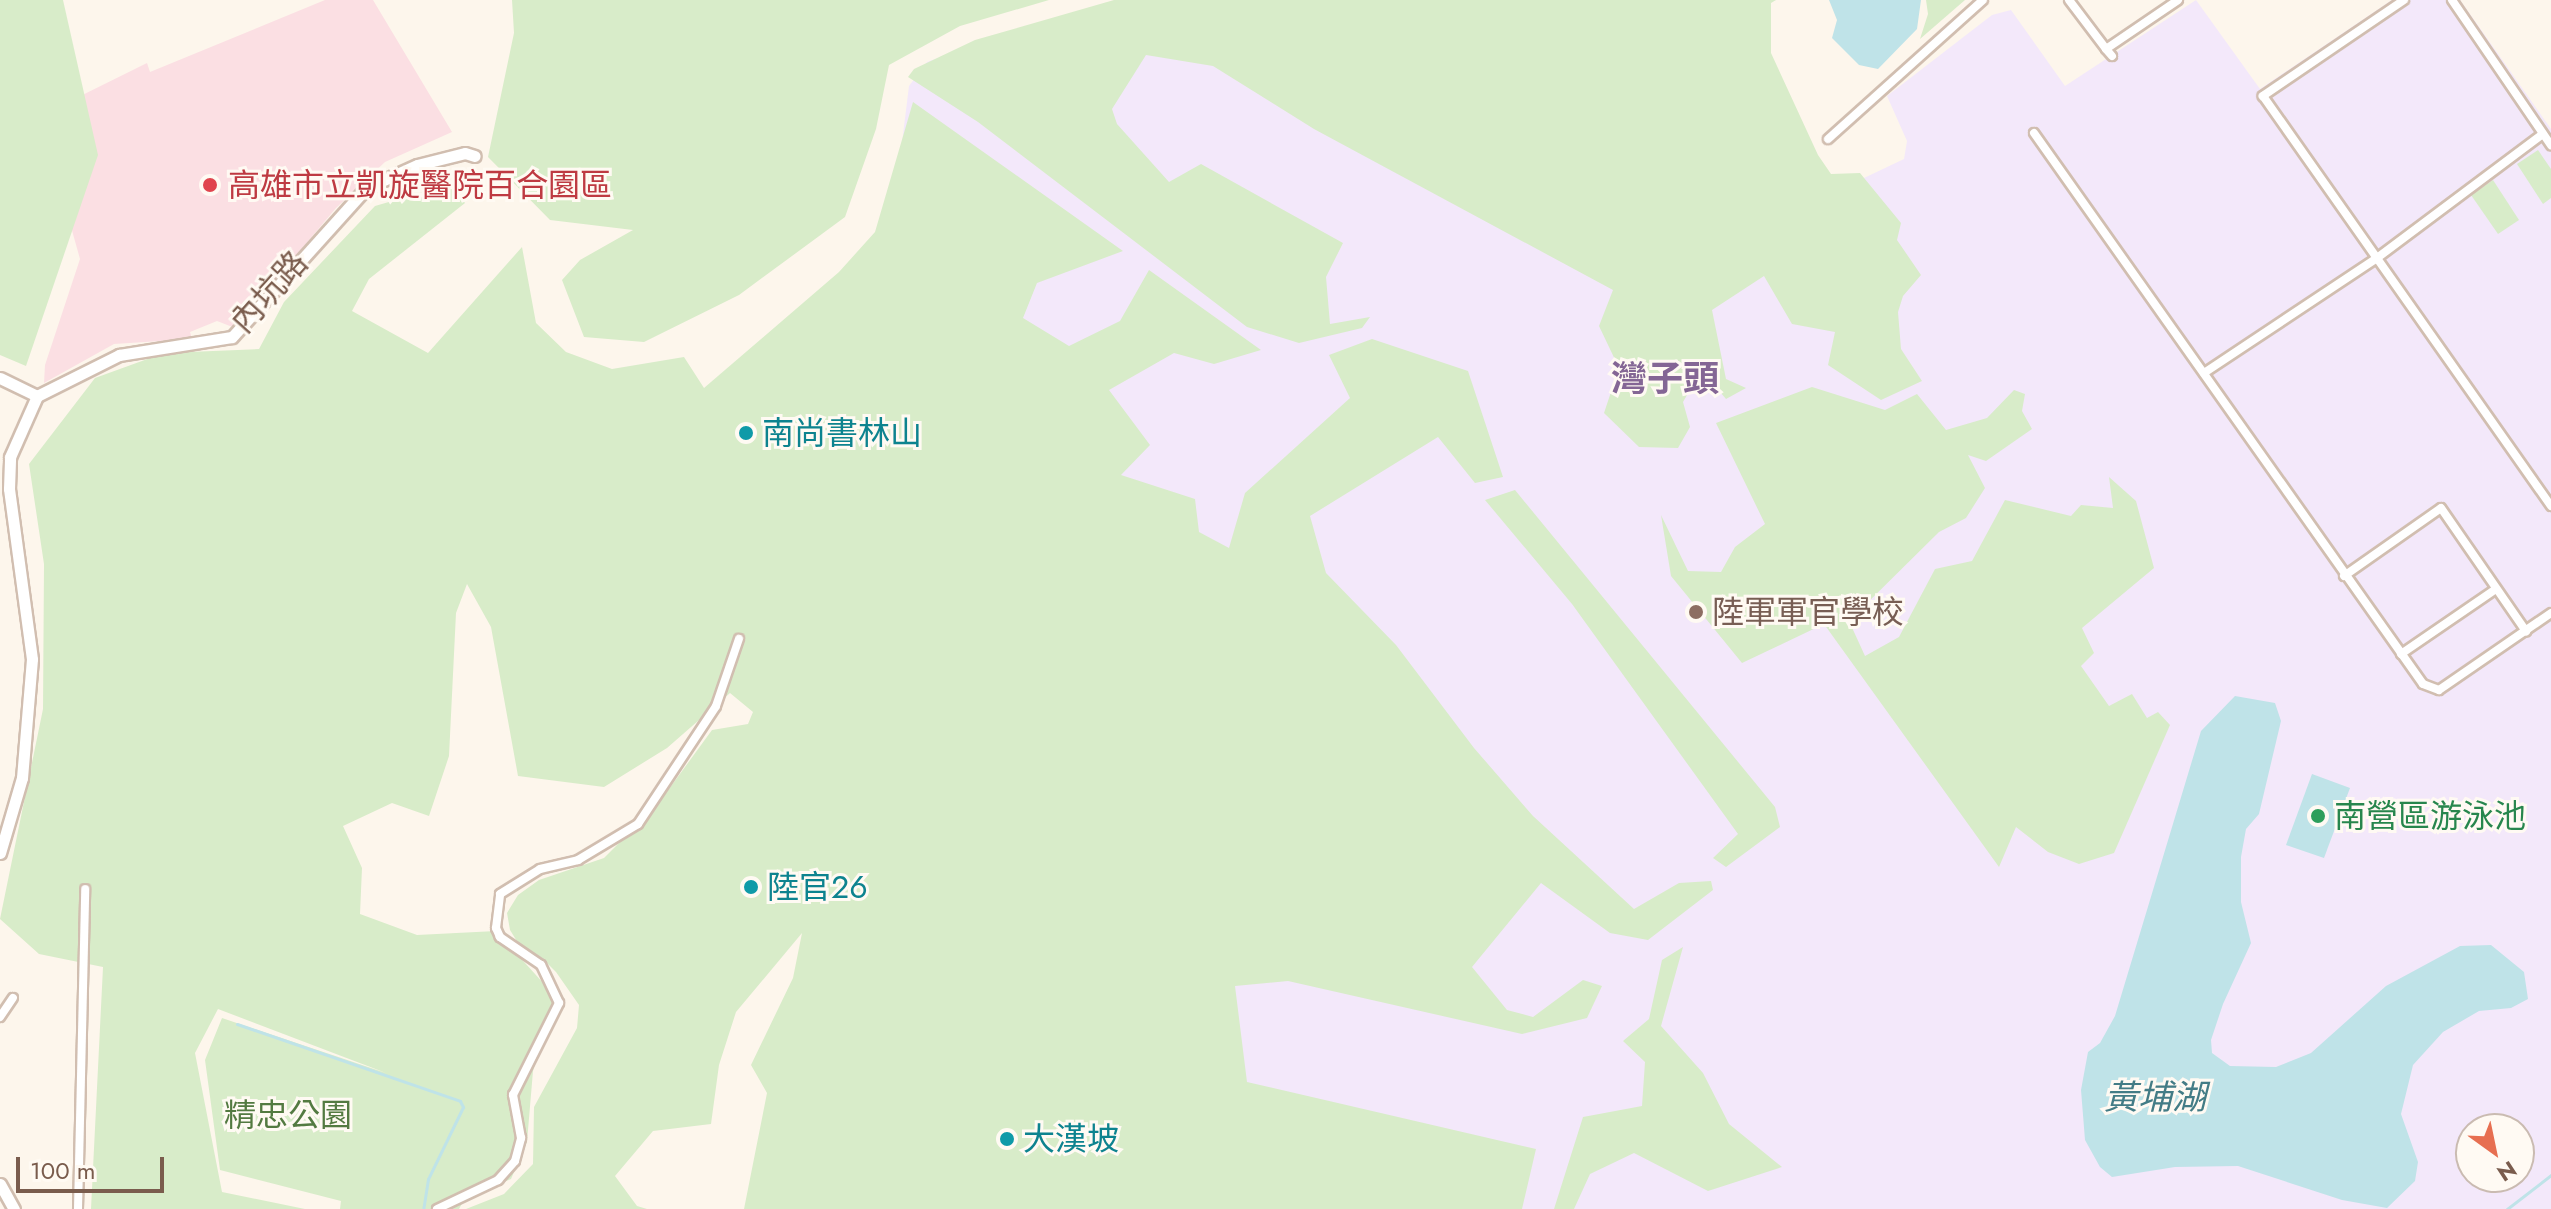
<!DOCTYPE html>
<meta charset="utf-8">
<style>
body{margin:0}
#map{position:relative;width:2551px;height:1209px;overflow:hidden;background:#fdf6ec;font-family:Jost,"Noto Sans TC",sans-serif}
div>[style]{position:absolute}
.education>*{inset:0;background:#f3e8fa}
.medical>*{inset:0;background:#fbdfe3}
.green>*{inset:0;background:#d8ecc9}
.water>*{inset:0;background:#bfe3e8}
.stream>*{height:3px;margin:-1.5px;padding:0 1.5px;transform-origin:1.5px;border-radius:1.5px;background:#bfe3e8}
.roads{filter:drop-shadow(2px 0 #d1beb0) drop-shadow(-2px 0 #d1beb0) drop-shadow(0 2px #d1beb0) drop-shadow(0 -2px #d1beb0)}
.street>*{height:8px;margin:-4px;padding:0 4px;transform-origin:4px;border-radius:4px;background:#fff}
.secondary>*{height:11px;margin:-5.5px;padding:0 5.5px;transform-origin:5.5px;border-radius:5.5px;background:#fff}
.dots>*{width:22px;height:22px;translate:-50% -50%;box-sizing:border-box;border:4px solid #fffaf3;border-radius:50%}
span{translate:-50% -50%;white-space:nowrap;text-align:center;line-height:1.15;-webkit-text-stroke:6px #fffaf3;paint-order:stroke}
.health-label{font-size:32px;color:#be3a42}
.left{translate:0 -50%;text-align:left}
.street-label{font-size:32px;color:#7a5c4d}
.culture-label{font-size:32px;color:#0d838f}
.education-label{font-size:32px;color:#785e54}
.leisure-label{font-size:32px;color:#27864d}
.park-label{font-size:32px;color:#537a41}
.water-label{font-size:34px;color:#437c86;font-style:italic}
.quarter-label{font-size:36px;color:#846695;font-weight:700}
.north{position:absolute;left:2455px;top:1113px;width:80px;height:80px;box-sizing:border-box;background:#fffaf3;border:2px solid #cabbb1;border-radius:50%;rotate:147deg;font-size:22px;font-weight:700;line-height:32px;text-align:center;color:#7a5c4d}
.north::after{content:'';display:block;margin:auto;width:28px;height:36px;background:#e76f51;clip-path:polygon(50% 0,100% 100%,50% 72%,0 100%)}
.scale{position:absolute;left:16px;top:1157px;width:148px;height:36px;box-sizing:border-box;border:4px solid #7a5c4d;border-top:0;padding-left:10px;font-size:24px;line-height:28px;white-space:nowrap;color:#7a5c4d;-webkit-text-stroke:6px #fffaf3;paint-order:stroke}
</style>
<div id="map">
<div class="education">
<div style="clip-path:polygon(evenodd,2196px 0,2260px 89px,2392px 0,2460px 0,2551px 129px,2551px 1209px,1095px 1209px,898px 175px,909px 86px,927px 62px,991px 39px,1097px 15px,1845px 187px,1904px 159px,1907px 141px,1887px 96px,1992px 15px,2011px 10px,2065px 86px,2196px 0,2471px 1129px,2519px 1129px,2519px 1177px,2471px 1177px,2471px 1129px)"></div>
</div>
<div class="medical">
<div style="clip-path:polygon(325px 0,373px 0,452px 132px,385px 162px,336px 208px,235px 328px,217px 321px,190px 332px,192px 339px,114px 344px,44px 383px,45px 365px,80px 259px,40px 116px,147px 63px,150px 72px)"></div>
</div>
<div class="green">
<div style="clip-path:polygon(0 0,63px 0,98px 155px,26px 366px,0 355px)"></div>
<div style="clip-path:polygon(512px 0,1049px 0,960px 26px,889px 65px,876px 129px,845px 217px,739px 295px,644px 342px,584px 337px,562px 280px,580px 260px,633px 230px,550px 220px,488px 157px,514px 33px)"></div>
<div style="clip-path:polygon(1114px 0,1776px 0,1771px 3px,1771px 53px,1818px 155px,1831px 174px,1860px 173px,1901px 223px,1897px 240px,1921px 275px,1903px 296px,1898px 312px,1901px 349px,1922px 381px,1881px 400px,1828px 365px,1835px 332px,1792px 324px,1764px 276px,1712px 310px,1726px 379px,1746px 388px,1726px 399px,1710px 380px,1694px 383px,1683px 402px,1690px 427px,1678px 448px,1639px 447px,1604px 413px,1619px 368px,1599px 326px,1613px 290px,1314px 129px,1213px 66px,1146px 55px,1112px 109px,1117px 124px,1169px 182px,1201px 164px,1343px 243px,1326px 277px,1330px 324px,1370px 317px,1362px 328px,1299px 343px,1247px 327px,978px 122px,908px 77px,914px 69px,975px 40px)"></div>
<div style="clip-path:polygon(1926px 0,1965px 0,1920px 39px,1928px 14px)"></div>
<div style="clip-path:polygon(913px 102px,1123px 251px,1037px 283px,1023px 318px,1069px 346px,1120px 321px,1149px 270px,1261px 350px,1214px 364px,1174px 353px,1109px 390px,1150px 445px,1121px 475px,1195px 499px,1199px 532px,1229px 548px,1245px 493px,1350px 398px,1329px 355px,1372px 339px,1468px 371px,1503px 477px,1475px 483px,1438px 437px,1310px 516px,1326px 573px,1396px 645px,1474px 748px,1533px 816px,1634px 909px,1679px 883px,1711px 881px,1713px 890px,1648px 940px,1610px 933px,1541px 883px,1472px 967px,1507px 1010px,1533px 1017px,1583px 980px,1602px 986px,1587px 1018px,1522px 1034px,1288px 981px,1235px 986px,1247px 1082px,1536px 1149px,1522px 1209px,744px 1209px,767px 1093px,751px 1065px,793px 978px,802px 933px,736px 1012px,719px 1065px,711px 1124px,653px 1131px,615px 1176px,637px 1206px,647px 1209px,466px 1209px,504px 1194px,533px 1164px,534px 1107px,577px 1028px,579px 1005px,556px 972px,542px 958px,523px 951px,510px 930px,507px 913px,518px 895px,539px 880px,604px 858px,658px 804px,712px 730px,748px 724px,753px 712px,730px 693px,667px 748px,604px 787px,518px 776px,491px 627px,467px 584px,456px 613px,449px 756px,429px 816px,392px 803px,343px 826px,362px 868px,360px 914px,417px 935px,496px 931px,555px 996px,533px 1071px,527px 1142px,511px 1179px,466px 1196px,459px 1209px,340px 1209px,341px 1201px,220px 1170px,205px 1060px,222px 1018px,386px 1073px,218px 1009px,195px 1053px,222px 1192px,305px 1209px,91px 1209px,103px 967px,39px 954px,0 919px,43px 709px,44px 564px,29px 464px,95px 378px,164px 353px,259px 349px,284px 302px,375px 206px,451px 184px,465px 203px,369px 279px,352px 311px,428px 353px,522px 247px,536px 323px,566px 352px,612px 369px,684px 357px,704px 388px,839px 272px,875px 232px)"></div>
<div style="clip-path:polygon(2538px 150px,2551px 169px,2551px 198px,2543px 204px,2517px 164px)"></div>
<div style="clip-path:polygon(2493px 180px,2519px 220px,2498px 234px,2471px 195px)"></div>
<div style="clip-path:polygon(1812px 387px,1885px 410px,1917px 394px,1946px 430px,1987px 418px,2014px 390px,2025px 394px,2022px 411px,2032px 429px,1986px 461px,1968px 455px,1985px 488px,1966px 518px,1939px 532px,1849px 621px,1865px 656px,1899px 637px,1935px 569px,1972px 561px,2005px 500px,2071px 516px,2081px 505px,2113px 508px,2109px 477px,2136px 501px,2154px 568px,2082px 628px,2094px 653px,2081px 666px,2109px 706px,2132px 694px,2147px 718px,2158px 712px,2170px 725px,2114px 853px,2079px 864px,2048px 852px,2016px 827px,1999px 867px,1824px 624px,1742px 663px,1671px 576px,1661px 515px,1688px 571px,1721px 572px,1735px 547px,1765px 524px,1716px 423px)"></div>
<div style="clip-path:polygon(1515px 490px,1775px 807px,1780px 827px,1726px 867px,1713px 858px,1738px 834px,1572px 604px,1485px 500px)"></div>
<div style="clip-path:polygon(1683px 947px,1661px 1026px,1703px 1073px,1729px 1124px,1782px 1167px,1708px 1191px,1634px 1153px,1590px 1174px,1574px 1209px,1554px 1209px,1583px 1117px,1642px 1106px,1645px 1062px,1623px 1041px,1649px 1019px,1662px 960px)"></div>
</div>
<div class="water">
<div style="clip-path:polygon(1921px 0,1917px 29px,1878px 69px,1859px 65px,1832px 38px,1837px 20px,1829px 0)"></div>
<div style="clip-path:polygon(2235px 696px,2275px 703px,2281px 721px,2259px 814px,2246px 829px,2241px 857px,2241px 902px,2251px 943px,2223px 1004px,2211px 1040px,2212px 1053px,2230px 1066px,2276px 1067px,2311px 1053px,2386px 986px,2460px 946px,2491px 945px,2524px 972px,2528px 999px,2511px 1008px,2479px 1011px,2443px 1032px,2413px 1065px,2401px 1114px,2418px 1162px,2415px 1181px,2387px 1208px,2342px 1200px,2238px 1166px,2175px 1167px,2112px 1177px,2100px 1167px,2085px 1140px,2081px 1090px,2088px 1052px,2100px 1043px,2115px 1016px,2201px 731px)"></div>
<div style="clip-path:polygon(2312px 774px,2350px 788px,2324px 858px,2286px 845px)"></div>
</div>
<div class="stream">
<div style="left:237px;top:1024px;width:236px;rotate:19deg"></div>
<div style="left:460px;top:1101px;width:7px;rotate:63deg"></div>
<div style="left:463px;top:1107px;width:80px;rotate:115.9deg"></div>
<div style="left:428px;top:1179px;width:30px;rotate:99deg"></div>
<div style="left:2507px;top:1209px;width:56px;rotate:-37.7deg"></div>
</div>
<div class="roads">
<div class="street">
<div style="left:2069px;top:0;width:61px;rotate:52.9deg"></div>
<div style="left:2404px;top:0;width:171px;rotate:145.8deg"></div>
<div style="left:2263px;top:96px;width:501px;rotate:54.91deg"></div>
<div style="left:2452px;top:0;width:176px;rotate:55.7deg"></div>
<div style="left:2112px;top:56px;width:9px;rotate:-131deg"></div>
<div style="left:2106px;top:49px;width:87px;rotate:-34.2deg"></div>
<div style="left:2034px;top:133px;width:674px;rotate:54.78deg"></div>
<div style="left:2423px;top:684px;width:17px;rotate:21deg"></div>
<div style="left:2439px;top:690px;width:136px;rotate:-34.5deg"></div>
<div style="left:1828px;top:139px;width:208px;rotate:-41.9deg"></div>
<div style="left:2204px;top:373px;width:208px;rotate:-33.6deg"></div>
<div style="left:2377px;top:258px;width:207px;rotate:-36.8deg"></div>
<div style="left:2344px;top:576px;width:118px;rotate:-35deg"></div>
<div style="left:2441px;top:508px;width:150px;rotate:55.4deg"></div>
<div style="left:2401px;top:654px;width:115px;rotate:-34.4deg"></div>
<div style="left:0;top:1017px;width:23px;rotate:-56deg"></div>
<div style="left:78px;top:1209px;width:320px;rotate:-88.7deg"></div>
<div style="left:437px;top:1209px;width:68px;rotate:-25.4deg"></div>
<div style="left:498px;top:1180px;width:25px;rotate:-48deg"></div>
<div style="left:515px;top:1161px;width:24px;rotate:-75deg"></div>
<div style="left:521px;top:1138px;width:44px;rotate:-100.5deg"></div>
<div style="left:513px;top:1095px;width:103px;rotate:-63.4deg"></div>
<div style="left:559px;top:1003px;width:42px;rotate:-115.3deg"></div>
<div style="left:541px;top:965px;width:50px;rotate:-145.7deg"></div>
<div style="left:500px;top:937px;width:10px;rotate:-114deg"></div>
<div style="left:496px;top:928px;width:34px;rotate:-83deg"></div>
<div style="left:500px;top:894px;width:47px;rotate:-32deg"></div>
<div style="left:540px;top:869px;width:39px;rotate:-13deg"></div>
<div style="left:578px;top:860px;width:70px;rotate:-31deg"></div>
<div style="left:638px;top:824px;width:141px;rotate:-56.5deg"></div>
<div style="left:716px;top:706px;width:71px;rotate:-71.1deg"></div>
</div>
<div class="secondary">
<div style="left:0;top:378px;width:41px;rotate:25.9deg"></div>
<div style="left:37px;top:396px;width:92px;rotate:-26.6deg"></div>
<div style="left:119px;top:355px;width:114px;rotate:-9.1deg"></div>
<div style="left:232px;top:337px;width:200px;rotate:-48deg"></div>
<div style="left:366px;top:188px;width:56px;rotate:-24.3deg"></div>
<div style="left:417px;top:165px;width:49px;rotate:-14deg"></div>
<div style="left:465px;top:153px;width:10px;rotate:17deg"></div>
<div style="left:0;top:853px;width:78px;rotate:-73.7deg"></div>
<div style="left:22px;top:778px;width:119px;rotate:-85.2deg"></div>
<div style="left:32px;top:659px;width:172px;rotate:-97.7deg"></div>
<div style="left:9px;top:489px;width:32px;rotate:-88deg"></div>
<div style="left:10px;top:457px;width:67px;rotate:-66.1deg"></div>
<div style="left:0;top:1184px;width:29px;rotate:61deg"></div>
</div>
</div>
<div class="dots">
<div style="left:210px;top:185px;background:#e0444e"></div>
<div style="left:746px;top:433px;background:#0f9aa8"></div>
<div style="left:1696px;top:612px;background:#8d6e63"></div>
<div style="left:2318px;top:816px;background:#2e9e5b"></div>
<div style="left:751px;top:887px;background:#0f9aa8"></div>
<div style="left:1007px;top:1139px;background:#0f9aa8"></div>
</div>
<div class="health-label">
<span class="left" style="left:228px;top:185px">高雄市立凱旋醫院百合園區</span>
</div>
<div class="street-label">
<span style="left:269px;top:292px;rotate:-48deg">內坑路</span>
</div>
<div class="culture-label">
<span class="left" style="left:762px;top:433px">南尚書林山</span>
<span class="left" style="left:767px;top:887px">陸官26</span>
<span class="left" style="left:1023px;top:1139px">大漢坡</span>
</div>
<div class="education-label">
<span class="left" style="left:1712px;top:612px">陸軍軍官學校</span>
</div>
<div class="leisure-label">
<span class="left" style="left:2334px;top:816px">南營區游泳池</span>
</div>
<div class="park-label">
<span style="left:288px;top:1115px">精忠公園</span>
</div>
<div class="water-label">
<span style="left:2155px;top:1098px">黃埔湖</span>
</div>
<div class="quarter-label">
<span style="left:1665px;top:379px">灣子頭</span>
</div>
<div class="north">N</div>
<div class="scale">100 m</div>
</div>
